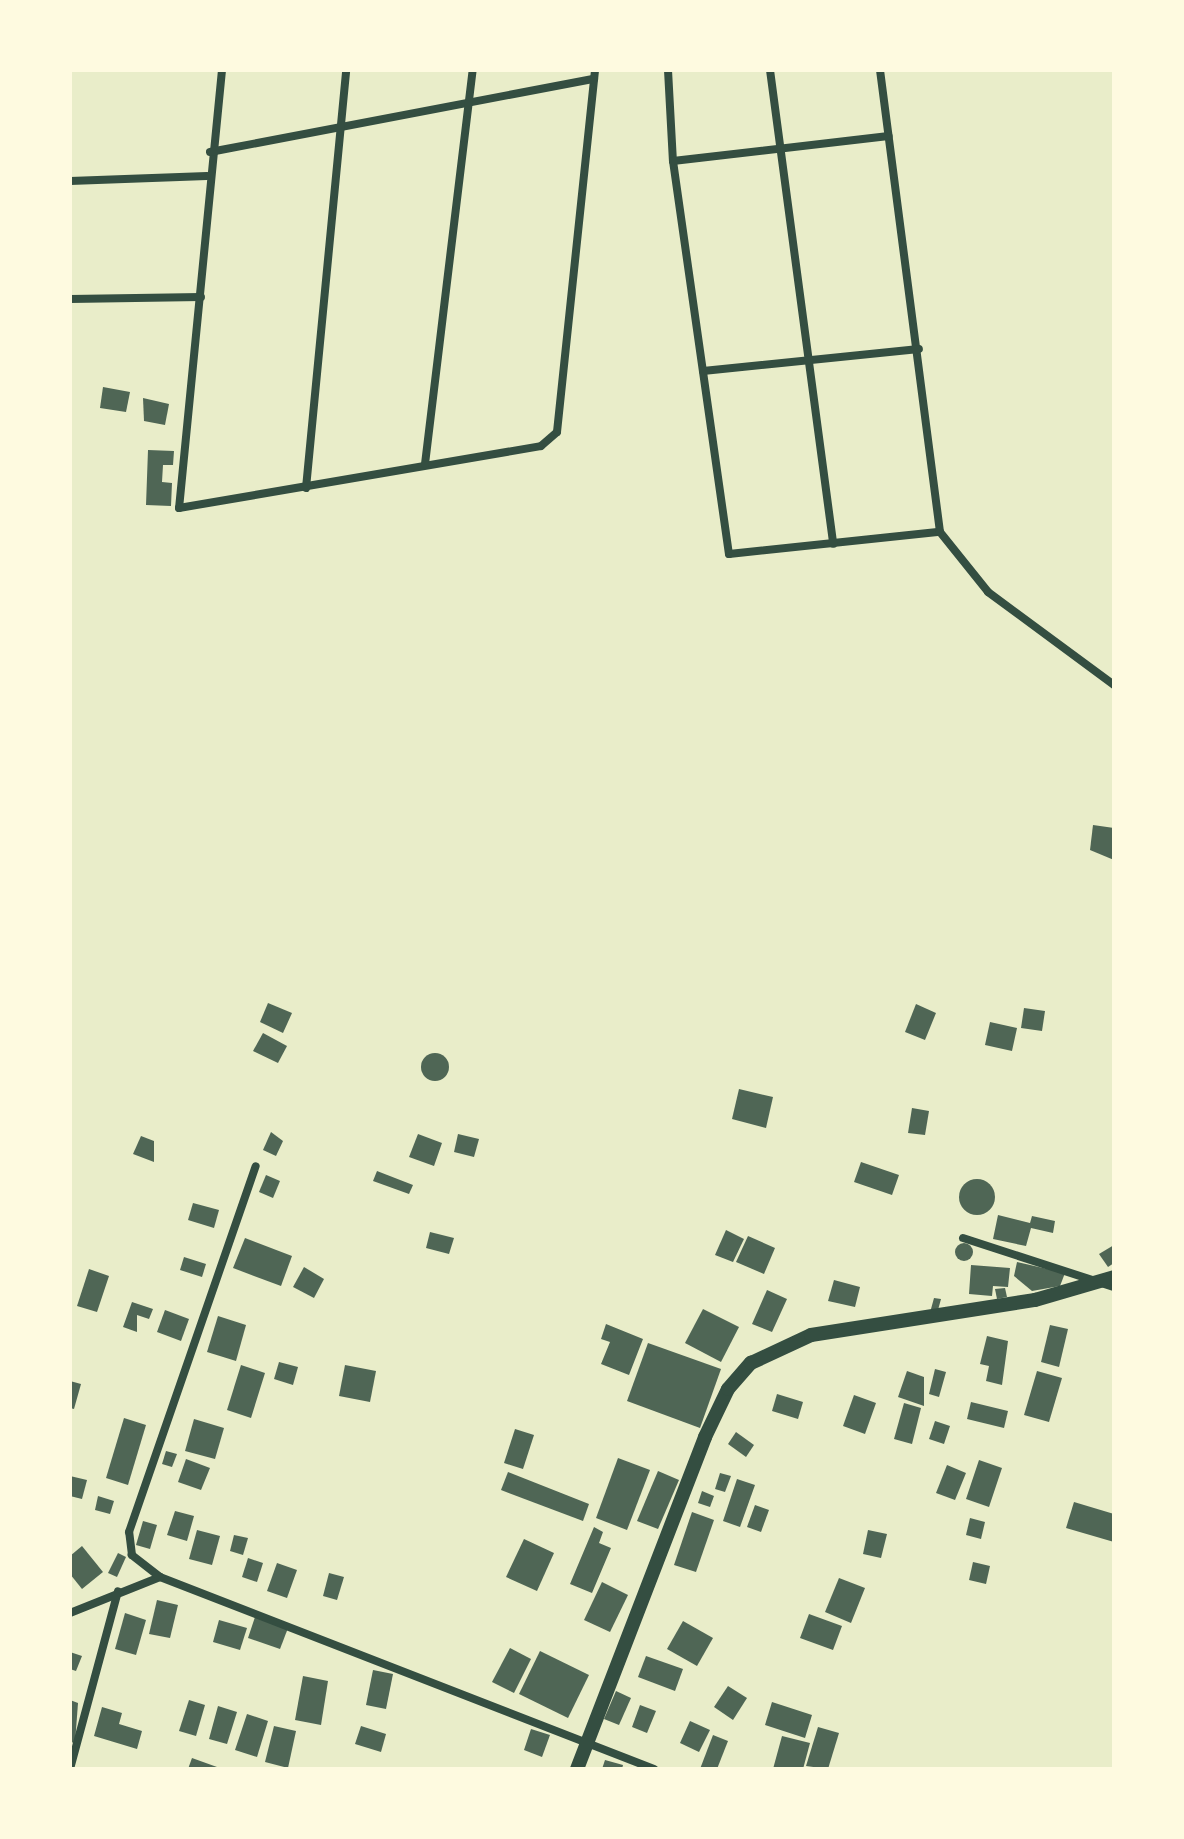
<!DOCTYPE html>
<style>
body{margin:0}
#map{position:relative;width:1184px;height:1839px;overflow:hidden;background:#e9edc9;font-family:"IBM Plex Sans",sans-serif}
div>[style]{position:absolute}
.building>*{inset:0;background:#4f6655}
.round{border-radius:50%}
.minor>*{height:8px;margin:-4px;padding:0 4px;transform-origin:4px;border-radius:4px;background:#344e41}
.secondary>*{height:14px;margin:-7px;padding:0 7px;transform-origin:7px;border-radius:7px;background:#344e41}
span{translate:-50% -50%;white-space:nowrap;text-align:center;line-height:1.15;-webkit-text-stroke:6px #fefae0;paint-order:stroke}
.frame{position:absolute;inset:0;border:72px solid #fefae0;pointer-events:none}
</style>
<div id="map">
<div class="building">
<div style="clip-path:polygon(103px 387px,130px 392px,126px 412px,100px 408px)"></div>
<div style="clip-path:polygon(143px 398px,169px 404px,165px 425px,144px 421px)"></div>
<div style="clip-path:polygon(148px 450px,174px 451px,173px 465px,163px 465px,162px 482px,172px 483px,171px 506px,146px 505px)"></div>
<div style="clip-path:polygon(1093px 825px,1114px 828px,1114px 860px,1090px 850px)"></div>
<div style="clip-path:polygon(268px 1003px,292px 1013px,283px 1033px,260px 1022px)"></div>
<div style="clip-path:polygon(916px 1004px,936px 1013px,925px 1040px,905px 1032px)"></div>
<div style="clip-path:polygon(1024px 1008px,1045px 1011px,1042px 1031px,1021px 1028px)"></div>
<div style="clip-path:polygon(990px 1022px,1017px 1028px,1012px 1051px,985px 1045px)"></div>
<div style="clip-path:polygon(263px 1033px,287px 1046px,278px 1063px,253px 1051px)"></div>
<div class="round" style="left:421px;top:1053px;width:28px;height:28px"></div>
<div style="clip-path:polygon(739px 1089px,773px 1097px,766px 1128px,732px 1119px)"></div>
<div style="clip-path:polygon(912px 1108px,929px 1111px,925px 1135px,908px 1133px)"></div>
<div style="clip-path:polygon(271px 1132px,283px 1141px,276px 1156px,263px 1150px)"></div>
<div style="clip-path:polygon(418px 1134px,442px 1143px,434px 1166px,409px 1157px)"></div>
<div style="clip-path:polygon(458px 1134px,479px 1139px,474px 1157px,454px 1152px)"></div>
<div style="clip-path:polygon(141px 1136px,154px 1141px,154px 1162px,133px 1154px)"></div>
<div style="clip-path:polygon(861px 1162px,899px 1175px,892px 1195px,854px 1182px)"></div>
<div style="clip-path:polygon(377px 1171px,413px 1185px,409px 1194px,373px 1181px)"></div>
<div style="clip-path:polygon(266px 1175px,280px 1181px,273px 1198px,259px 1192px)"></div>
<div class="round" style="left:959px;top:1179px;width:36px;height:36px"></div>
<div style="clip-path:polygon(193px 1203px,219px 1210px,214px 1228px,188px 1220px)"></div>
<div style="clip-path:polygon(998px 1215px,1030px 1223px,1032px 1216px,1055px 1221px,1053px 1233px,1031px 1228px,1026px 1246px,993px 1239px)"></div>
<div style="clip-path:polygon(726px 1230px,744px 1239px,733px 1262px,715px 1255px)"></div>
<div style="clip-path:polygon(430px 1232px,454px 1238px,449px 1254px,426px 1248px)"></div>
<div style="clip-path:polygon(748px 1236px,775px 1248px,764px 1274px,736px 1262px)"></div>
<div style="clip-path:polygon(245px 1238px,292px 1256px,281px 1286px,233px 1268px)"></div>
<div class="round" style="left:955px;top:1243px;width:18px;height:18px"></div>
<div style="clip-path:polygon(1114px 1245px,1114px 1263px,1108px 1267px,1099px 1254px)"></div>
<div style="clip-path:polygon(184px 1257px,206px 1264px,202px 1277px,180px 1270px)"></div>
<div style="clip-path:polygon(1017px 1262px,1065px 1273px,1060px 1286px,1032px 1291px,1014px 1276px)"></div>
<div style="clip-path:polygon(971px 1265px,1010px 1268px,1008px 1287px,993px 1286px,992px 1296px,969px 1294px)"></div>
<div style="clip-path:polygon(304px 1267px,324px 1279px,314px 1298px,293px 1287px)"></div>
<div style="clip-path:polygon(89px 1269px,109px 1276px,97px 1312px,77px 1306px)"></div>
<div style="clip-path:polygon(834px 1280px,860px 1287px,855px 1307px,828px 1301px)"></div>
<div style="clip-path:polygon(1005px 1288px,1007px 1297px,997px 1299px,995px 1289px)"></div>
<div style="clip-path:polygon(767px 1290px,787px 1299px,772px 1332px,752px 1324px)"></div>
<div style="clip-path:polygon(934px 1298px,941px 1299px,938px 1310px,931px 1309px)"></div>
<div style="clip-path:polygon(132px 1302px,153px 1309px,149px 1319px,137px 1315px,137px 1332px,123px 1327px)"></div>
<div style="clip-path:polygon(703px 1309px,739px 1327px,721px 1362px,685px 1343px)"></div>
<div style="clip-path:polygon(165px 1310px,189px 1319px,181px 1341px,157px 1332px)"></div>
<div style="clip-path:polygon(218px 1316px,246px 1325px,236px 1361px,207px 1352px)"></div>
<div style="clip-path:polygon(606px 1324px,643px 1339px,629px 1375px,601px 1364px,610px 1342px,601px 1339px)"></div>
<div style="clip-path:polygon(1050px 1325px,1068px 1329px,1059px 1367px,1041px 1362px)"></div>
<div style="clip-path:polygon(987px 1336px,1008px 1341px,1002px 1385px,986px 1381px,989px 1366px,980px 1364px)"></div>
<div style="clip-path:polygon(648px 1343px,721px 1369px,700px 1428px,627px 1401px)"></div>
<div style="clip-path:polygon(279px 1362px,298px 1367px,293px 1385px,274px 1379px)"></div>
<div style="clip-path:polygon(241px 1365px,265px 1373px,251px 1418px,227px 1410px)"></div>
<div style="clip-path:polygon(345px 1365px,376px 1371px,370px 1402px,339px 1396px)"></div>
<div style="clip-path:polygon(935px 1369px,946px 1372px,939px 1397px,929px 1394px)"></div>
<div style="clip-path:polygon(907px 1371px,924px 1377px,924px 1406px,898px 1397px)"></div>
<div style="clip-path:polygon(1037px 1371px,1062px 1378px,1049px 1422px,1024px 1415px)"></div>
<div style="clip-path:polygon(70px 1381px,81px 1384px,74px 1409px,70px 1408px)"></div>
<div style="clip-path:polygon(777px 1394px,803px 1402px,798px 1419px,772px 1411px)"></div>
<div style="clip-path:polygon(854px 1395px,876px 1403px,865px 1434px,843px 1426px)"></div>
<div style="clip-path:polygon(971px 1402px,1008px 1411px,1004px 1428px,967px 1419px)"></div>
<div style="clip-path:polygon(904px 1403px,921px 1408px,912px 1444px,894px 1439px)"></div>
<div style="clip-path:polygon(124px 1418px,146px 1425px,128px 1485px,106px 1478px)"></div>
<div style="clip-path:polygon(194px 1419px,224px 1428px,215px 1459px,185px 1451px)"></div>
<div style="clip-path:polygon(935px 1421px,950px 1426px,944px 1444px,929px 1439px)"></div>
<div style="clip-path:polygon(515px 1429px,534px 1435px,523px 1469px,504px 1463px)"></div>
<div style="clip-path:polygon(736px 1432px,754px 1445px,746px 1457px,728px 1444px)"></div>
<div style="clip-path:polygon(166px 1451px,177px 1454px,172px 1467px,162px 1464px)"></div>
<div style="clip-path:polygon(618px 1458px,650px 1470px,627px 1530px,596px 1518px)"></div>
<div style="clip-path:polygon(186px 1459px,210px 1468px,201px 1490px,178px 1482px)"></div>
<div style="clip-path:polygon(979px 1460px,1002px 1468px,989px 1507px,966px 1499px)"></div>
<div style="clip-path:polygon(947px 1465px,966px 1473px,955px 1500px,936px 1493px)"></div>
<div style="clip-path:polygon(658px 1471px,679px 1480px,658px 1529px,637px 1521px)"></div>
<div style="clip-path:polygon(508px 1472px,589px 1504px,583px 1521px,501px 1490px)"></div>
<div style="clip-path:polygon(720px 1473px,731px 1476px,725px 1492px,715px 1489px)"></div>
<div style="clip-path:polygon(70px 1476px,87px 1480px,82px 1499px,70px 1496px)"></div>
<div style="clip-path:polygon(737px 1479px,755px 1485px,740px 1527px,723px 1521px)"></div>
<div style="clip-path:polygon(702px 1491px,714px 1496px,710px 1507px,698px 1503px)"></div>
<div style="clip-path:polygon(98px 1496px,114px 1501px,110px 1514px,95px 1510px)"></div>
<div style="clip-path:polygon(1074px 1502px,1114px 1514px,1114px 1542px,1066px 1528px)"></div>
<div style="clip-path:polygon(755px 1505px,769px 1510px,761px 1532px,747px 1527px)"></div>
<div style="clip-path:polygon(175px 1511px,194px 1516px,187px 1541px,167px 1535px)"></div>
<div style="clip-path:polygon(692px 1512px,714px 1520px,696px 1572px,674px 1565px)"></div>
<div style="clip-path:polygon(970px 1518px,985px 1522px,981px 1539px,966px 1535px)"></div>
<div style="clip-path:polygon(143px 1521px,157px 1525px,150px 1549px,136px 1545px)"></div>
<div style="clip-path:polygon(594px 1527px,603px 1532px,599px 1543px,611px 1548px,592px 1593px,570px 1584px)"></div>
<div style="clip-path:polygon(197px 1530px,220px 1536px,212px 1565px,189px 1559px)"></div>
<div style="clip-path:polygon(868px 1530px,887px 1534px,881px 1558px,863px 1554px)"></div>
<div style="clip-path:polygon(234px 1535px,248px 1538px,243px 1555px,230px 1551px)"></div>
<div style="clip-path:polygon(524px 1539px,554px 1553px,537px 1591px,506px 1577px)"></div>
<div style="clip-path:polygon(82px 1546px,103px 1572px,82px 1589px,70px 1574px,70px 1556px)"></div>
<div style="clip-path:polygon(118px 1553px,126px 1557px,117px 1577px,108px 1573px)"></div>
<div style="clip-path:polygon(248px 1558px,263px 1563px,257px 1582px,242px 1577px)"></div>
<div style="clip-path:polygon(973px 1562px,990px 1566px,986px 1584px,969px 1580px)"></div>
<div style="clip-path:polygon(277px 1563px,297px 1570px,287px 1598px,267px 1591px)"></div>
<div style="clip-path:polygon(329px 1573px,344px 1577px,337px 1600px,323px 1596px)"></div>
<div style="clip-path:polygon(839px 1578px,865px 1588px,851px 1623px,825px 1612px)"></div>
<div style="clip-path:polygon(602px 1582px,628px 1595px,610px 1632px,584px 1620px)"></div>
<div style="clip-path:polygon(157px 1600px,178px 1605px,170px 1638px,149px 1634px)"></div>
<div style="clip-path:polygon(125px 1613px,146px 1620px,136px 1655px,115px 1649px)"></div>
<div style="clip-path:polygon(809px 1614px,842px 1626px,833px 1650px,800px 1638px)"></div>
<div style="clip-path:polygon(255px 1617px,288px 1628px,280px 1649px,248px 1638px)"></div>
<div style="clip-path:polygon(219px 1620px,247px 1628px,240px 1650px,213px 1642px)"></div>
<div style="clip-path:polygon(683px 1621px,713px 1638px,697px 1666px,667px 1649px)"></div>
<div style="clip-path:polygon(510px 1648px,531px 1659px,514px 1693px,492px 1682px)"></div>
<div style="clip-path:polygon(540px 1651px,589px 1675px,568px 1718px,519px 1694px)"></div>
<div style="clip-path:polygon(70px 1652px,82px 1656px,76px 1671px,70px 1669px)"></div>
<div style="clip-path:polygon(646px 1656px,683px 1669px,675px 1691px,638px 1677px)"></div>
<div style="clip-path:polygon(373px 1670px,393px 1674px,386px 1709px,366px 1705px)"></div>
<div style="clip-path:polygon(303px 1676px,328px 1681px,321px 1725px,295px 1720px)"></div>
<div style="clip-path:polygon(728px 1686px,747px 1698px,733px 1720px,714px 1707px)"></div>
<div style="clip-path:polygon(616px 1691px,631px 1698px,619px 1725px,604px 1719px)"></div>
<div style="clip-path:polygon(70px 1700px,78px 1703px,75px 1743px,70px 1742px)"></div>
<div style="clip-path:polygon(189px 1700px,205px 1705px,196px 1736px,179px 1731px)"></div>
<div style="clip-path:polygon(772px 1702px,812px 1715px,805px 1738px,765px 1725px)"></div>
<div style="clip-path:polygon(640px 1705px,656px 1711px,647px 1733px,632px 1727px)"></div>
<div style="clip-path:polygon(218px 1706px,237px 1712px,227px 1744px,209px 1739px)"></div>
<div style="clip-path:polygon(102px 1707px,122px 1713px,119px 1724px,142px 1731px,137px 1749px,94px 1736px)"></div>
<div style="clip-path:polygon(247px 1714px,268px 1721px,257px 1757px,235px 1750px)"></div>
<div style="clip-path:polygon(690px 1721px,710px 1730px,699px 1752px,680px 1743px)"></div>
<div style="clip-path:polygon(274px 1726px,296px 1731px,288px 1768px,265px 1762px)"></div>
<div style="clip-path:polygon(361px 1726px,386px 1734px,381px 1752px,355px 1744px)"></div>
<div style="clip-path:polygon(818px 1727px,839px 1733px,828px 1769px,806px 1766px)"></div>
<div style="clip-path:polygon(531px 1729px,550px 1735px,542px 1757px,524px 1750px)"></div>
<div style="clip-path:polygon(713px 1735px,728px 1741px,717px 1769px,700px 1769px)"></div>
<div style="clip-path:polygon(782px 1736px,810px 1743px,803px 1769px,773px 1769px)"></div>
<div style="clip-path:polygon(192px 1758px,217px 1767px,216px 1769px,188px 1769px)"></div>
<div style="clip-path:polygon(605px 1760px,623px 1765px,622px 1769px,602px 1769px)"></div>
</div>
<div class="minor">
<div style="left:222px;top:70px;width:440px;rotate:95.6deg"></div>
<div style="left:179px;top:508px;width:367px;rotate:-9.7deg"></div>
<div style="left:541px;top:446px;width:21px;rotate:-41deg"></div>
<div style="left:557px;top:432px;width:364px;rotate:-84deg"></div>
<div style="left:668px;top:70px;width:91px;rotate:86.9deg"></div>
<div style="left:673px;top:161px;width:397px;rotate:81.9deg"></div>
<div style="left:729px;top:554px;width:212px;rotate:-6deg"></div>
<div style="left:770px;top:70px;width:478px;rotate:82.4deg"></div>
<div style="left:880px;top:70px;width:466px;rotate:82.6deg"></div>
<div style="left:940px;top:532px;width:77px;rotate:51.3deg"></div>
<div style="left:988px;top:592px;width:157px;rotate:36.4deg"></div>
<div style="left:210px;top:152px;width:391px;rotate:-10.8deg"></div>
<div style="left:673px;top:161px;width:217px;rotate:-6.6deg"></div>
<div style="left:70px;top:181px;width:137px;rotate:-2.1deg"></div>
<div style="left:70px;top:299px;width:131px;rotate:-0.9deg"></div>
<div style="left:703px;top:371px;width:217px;rotate:-5.8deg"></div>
<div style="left:425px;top:464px;width:397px;rotate:-83.1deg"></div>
<div style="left:306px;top:488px;width:420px;rotate:-84.5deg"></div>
<div style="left:963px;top:1238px;width:159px;rotate:18deg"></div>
<div style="left:160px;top:1577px;width:530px;rotate:21.24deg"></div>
<div style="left:70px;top:1613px;width:97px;rotate:-21.8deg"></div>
<div style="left:160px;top:1577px;width:36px;rotate:-142deg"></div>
<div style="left:132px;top:1555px;width:23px;rotate:-97deg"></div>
<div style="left:129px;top:1532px;width:387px;rotate:-70.9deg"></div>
<div style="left:70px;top:1769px;width:184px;rotate:-74.9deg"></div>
</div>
<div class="secondary">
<div style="left:577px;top:1769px;width:356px;rotate:-68.9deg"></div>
<div style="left:705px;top:1437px;width:53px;rotate:-64.4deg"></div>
<div style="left:728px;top:1389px;width:35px;rotate:-49deg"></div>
<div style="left:751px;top:1363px;width:66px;rotate:-25deg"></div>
<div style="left:811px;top:1335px;width:227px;rotate:-8.9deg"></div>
<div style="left:1035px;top:1300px;width:82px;rotate:-16.2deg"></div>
</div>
<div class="frame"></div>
</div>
